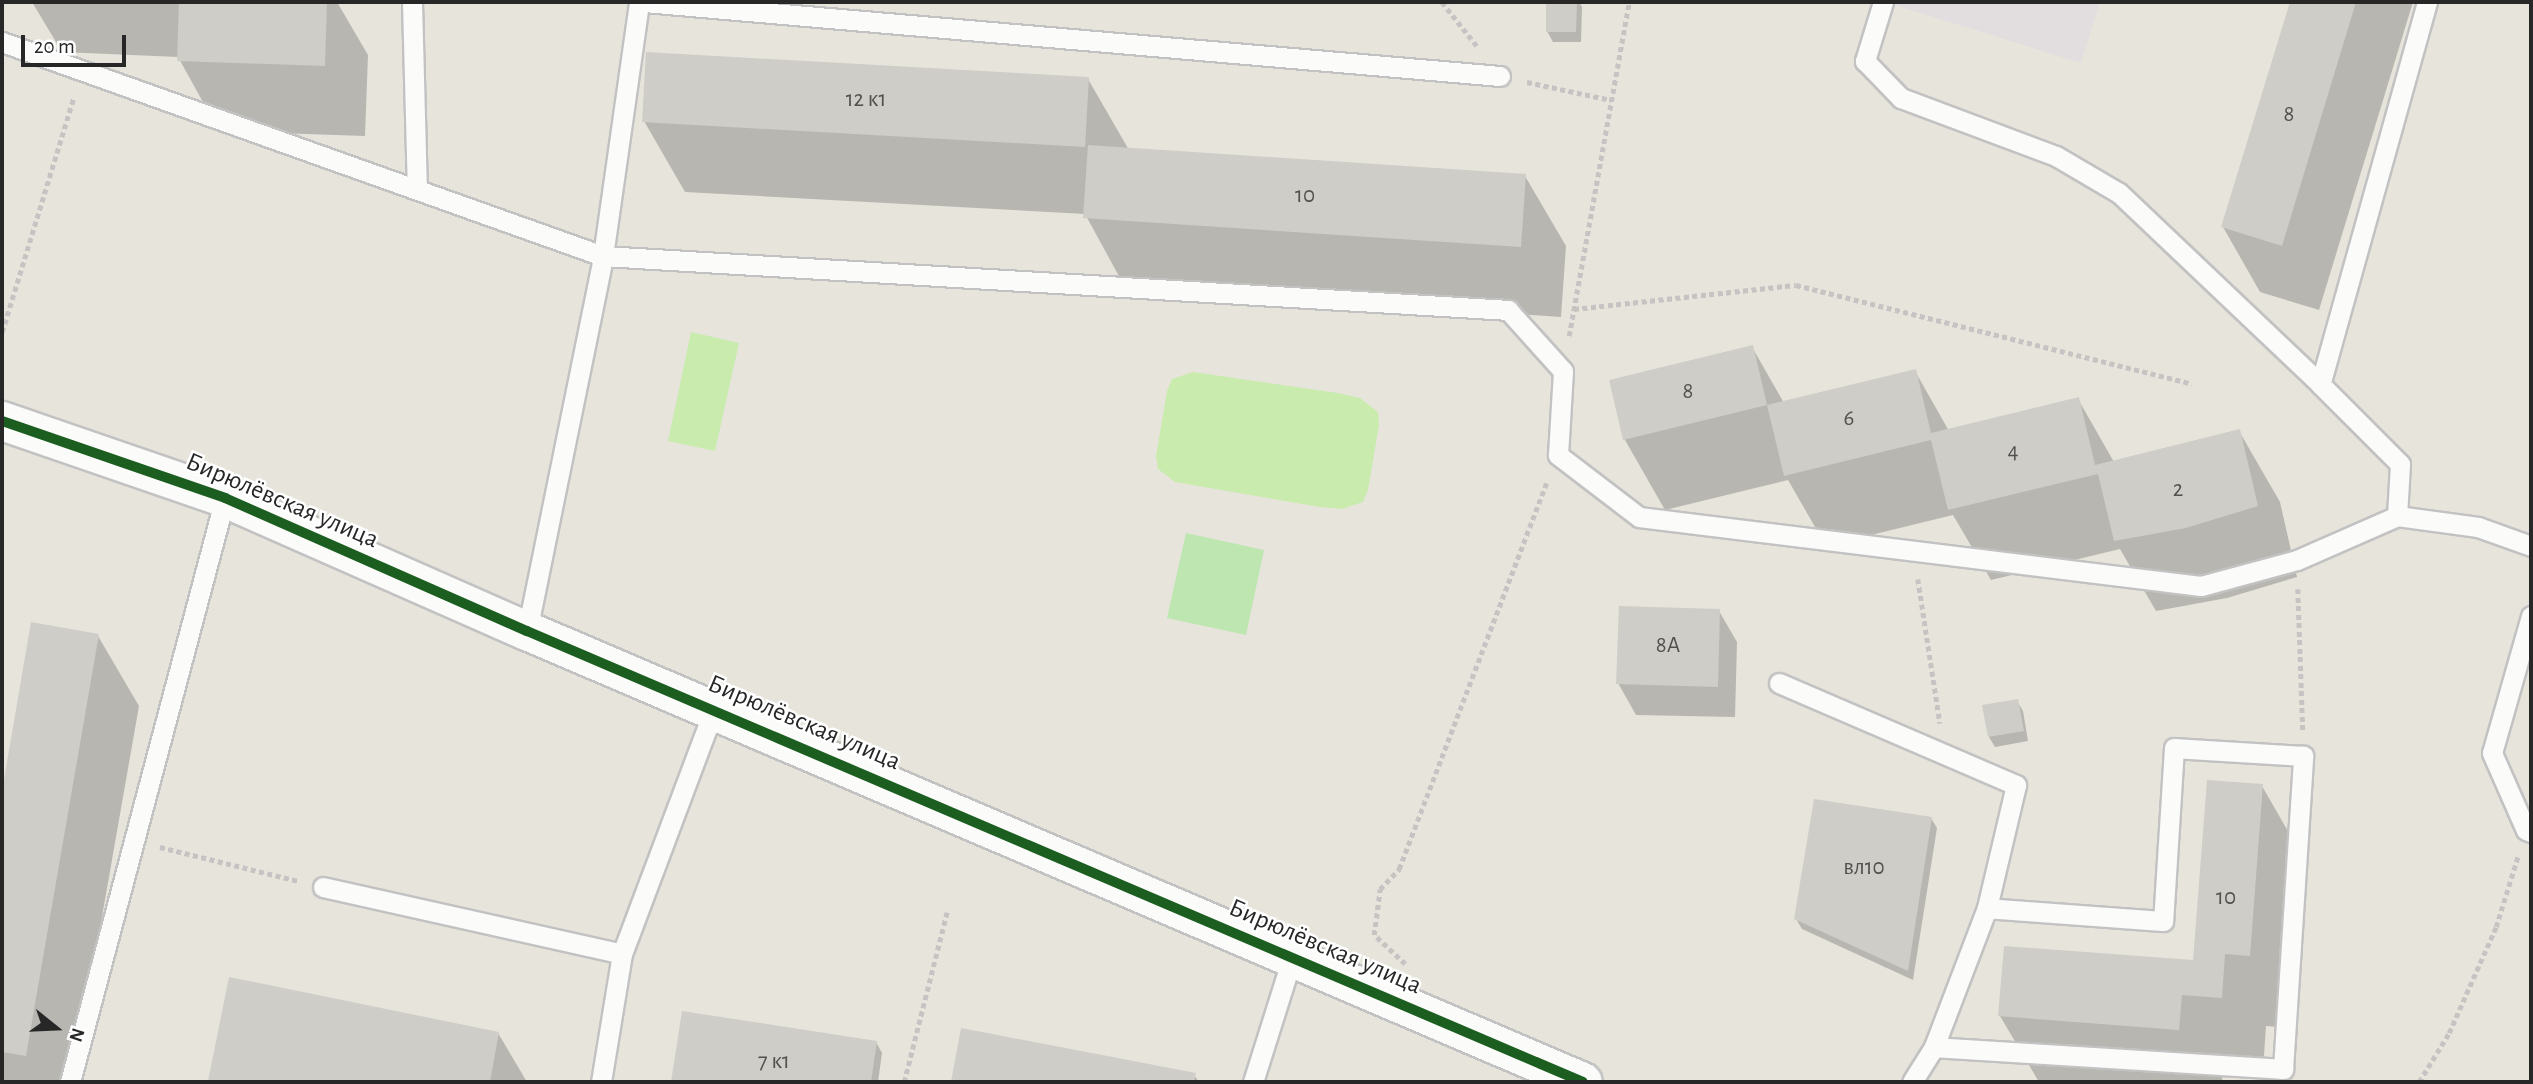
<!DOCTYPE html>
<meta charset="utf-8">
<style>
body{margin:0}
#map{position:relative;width:2533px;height:1084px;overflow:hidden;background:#e7e4dc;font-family:"Alegreya Sans",sans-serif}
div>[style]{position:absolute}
.industrial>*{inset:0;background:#e2dee0}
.green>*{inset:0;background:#bde6b1}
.pitch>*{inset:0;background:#c9ebae}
.shadow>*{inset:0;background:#0003}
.building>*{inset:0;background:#cfcdc7}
.path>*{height:4.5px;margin-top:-2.25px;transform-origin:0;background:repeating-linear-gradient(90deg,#c5c4c3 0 5px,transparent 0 8.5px)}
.roads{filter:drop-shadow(2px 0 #c3c2c2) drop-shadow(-2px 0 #c3c2c2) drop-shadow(0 2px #c3c2c2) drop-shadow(0 -2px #c3c2c2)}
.service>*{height:19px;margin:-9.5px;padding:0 9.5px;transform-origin:9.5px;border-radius:9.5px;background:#fbfbfa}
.tertiary>*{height:38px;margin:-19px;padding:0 19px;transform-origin:19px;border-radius:19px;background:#fbfbfa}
.cycleway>*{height:10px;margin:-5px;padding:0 5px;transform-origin:5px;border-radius:5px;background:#1b5e20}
span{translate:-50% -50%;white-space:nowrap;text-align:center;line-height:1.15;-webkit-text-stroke:5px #fff;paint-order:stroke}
.number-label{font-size:23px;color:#525150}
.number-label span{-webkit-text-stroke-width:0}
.street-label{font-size:26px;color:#272727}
.frame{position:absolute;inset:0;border:4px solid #272727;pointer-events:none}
.north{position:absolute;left:21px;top:993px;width:70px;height:70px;-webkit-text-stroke:5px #fff;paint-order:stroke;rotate:108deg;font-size:19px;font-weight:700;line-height:28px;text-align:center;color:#272727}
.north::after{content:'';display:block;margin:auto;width:24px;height:32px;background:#272727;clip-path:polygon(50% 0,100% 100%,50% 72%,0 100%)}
.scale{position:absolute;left:21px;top:35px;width:105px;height:32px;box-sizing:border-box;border:4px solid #272727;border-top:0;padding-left:9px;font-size:21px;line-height:24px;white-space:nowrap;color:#272727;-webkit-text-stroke:5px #fff;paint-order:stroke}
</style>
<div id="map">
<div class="industrial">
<div style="clip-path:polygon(1885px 2px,2100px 2px,2081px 63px)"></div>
</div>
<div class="green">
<div style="clip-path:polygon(1186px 533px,1264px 550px,1246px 635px,1167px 618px)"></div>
</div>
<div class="pitch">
<div style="clip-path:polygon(691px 332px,739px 343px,715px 451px,668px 441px)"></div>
<div style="clip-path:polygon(1193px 372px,1338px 393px,1360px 398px,1378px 412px,1379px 425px,1368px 490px,1363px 502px,1342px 509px,1320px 507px,1175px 482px,1158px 469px,1156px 456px,1167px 391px,1172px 379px)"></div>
</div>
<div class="shadow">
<div style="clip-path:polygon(32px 2px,337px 2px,368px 55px,365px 136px,219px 131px,178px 57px,62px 52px)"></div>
<div style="clip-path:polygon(1548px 2px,1579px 2px,1582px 7px,1581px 42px,1553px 42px,1547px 31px)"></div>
<div style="clip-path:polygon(2292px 2px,2413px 2px,2319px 310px,2260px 292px,2223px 227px)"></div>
<div style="clip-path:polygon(1088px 79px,1129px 150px,1525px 176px,1566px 246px,1561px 317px,1126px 289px,1085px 214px,685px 192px,644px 121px)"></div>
<div style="clip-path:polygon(1752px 347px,1784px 403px,1915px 371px,1949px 431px,2078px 399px,2114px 462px,2239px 431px,2280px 502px,2297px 577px,2227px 598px,2156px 611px,2120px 549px,1991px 580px,1953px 515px,1826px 546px,1788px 480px,1665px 510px,1625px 440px,1611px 381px)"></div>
<div style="clip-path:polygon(1719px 611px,1737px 642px,1735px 717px,1636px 715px,1618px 683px)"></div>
<div style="clip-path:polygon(33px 624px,98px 636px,139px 706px,73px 1082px,2px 1082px,2px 801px)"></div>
<div style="clip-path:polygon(2017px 701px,2023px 711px,2028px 741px,1995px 747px,1989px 737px)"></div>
<div style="clip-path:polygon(2262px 786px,2304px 859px,2291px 1028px,2266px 1026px,2263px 1070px,2223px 1067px,2222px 1082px,2039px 1082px,2000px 1016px,2195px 962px)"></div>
<div style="clip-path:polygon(1931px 818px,1937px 828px,1913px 980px,1802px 929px,1796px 919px)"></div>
<div style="clip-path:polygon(683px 1013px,876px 1042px,882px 1053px,878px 1082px,673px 1082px)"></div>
<div style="clip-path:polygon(963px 1030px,1194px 1075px,1199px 1082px,952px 1082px)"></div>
<div style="clip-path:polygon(498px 1033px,527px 1082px,210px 1081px)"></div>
</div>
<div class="building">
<div style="clip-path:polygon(179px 2px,327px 2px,325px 66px,177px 61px)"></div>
<div style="clip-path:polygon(1546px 2px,1577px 2px,1576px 32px,1546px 32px)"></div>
<div style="clip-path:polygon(2290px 2px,2356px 2px,2282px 246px,2221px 227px)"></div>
<div style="clip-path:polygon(646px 52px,1089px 77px,1085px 147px,642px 122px)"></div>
<div style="clip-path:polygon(1088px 145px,1526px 174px,1521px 247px,1083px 218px)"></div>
<div style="clip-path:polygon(1753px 345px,1767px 405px,1623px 440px,1609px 380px)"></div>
<div style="clip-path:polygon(1916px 369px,1931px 433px,2079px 397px,2095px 465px,2240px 429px,2258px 506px,2186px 528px,2114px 541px,2098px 474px,1948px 510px,1931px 440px,1784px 476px,1767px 405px)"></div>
<div style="clip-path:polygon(1619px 606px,1720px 609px,1718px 687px,1616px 684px)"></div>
<div style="clip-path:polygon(31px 622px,99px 634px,26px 1056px,2px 1052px,2px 791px)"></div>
<div style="clip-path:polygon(2018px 699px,2024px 731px,1988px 737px,1982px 705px)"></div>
<div style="clip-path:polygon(2207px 780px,2263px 784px,2250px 956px,2225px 954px,2222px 998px,2182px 995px,2179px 1030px,1998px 1016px,2004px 946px,2193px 960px)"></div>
<div style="clip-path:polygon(1814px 799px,1932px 817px,1908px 971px,1794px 919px)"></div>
<div style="clip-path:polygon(229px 977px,499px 1032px,490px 1082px,208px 1081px)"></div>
<div style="clip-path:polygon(682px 1011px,877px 1041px,871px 1082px,671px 1082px)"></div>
<div style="clip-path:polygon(961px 1028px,1196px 1073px,1194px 1082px,951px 1082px)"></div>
</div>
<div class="path">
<div style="left:1442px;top:2px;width:56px;rotate:51.5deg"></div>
<div style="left:1527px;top:82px;width:86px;rotate:12.1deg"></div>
<div style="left:1574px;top:309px;width:223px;rotate:-6.2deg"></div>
<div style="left:1796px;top:285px;width:408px;rotate:14deg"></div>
<div style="left:2px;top:332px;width:246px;rotate:-73deg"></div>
<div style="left:1569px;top:336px;width:339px;rotate:-79.8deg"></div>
<div style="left:1918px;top:579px;width:146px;rotate:81.3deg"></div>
<div style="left:2298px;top:589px;width:141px;rotate:88deg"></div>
<div style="left:160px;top:847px;width:142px;rotate:13.8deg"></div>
<div style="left:1405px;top:964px;width:42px;rotate:-136.9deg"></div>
<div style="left:1374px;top:935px;width:46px;rotate:-82.6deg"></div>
<div style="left:1380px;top:889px;width:28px;rotate:-46deg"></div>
<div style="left:1399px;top:869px;width:414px;rotate:-69.1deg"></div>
<div style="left:904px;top:1082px;width:175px;rotate:-75.8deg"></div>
<div style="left:2419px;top:1082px;width:57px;rotate:-58.5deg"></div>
<div style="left:2449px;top:1033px;width:116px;rotate:-66.1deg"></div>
<div style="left:2496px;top:927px;width:74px;rotate:-72.8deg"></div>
</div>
<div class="roads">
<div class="service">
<div style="left:412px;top:2px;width:187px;rotate:88.5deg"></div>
<div style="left:644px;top:2px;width:859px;rotate:4.94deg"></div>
<div style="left:1883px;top:2px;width:62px;rotate:107deg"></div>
<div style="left:1865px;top:61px;width:52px;rotate:45.8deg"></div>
<div style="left:1901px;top:98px;width:165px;rotate:20.5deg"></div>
<div style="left:2056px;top:156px;width:73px;rotate:30.4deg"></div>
<div style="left:2119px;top:193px;width:277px;rotate:43.5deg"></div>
<div style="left:2427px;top:2px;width:397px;rotate:105.6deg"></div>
<div style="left:2320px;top:384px;width:113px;rotate:45deg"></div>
<div style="left:2400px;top:464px;width:52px;rotate:93.3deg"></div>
<div style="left:2397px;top:516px;width:82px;rotate:7.7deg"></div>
<div style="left:2478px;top:527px;width:56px;rotate:19.7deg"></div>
<div style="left:2px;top:42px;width:638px;rotate:19.6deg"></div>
<div style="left:603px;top:256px;width:257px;rotate:-81.9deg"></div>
<div style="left:2531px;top:616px;width:142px;rotate:105.9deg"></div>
<div style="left:2492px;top:753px;width:84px;rotate:66.2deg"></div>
<div style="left:2526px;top:830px;width:5px;rotate:22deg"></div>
<div style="left:527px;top:631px;width:383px;rotate:-78.5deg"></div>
<div style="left:603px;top:256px;width:907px;rotate:3.41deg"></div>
<div style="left:1508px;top:310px;width:82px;rotate:48deg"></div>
<div style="left:1563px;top:371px;width:84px;rotate:93.4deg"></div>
<div style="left:1558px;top:455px;width:102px;rotate:37.4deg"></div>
<div style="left:1639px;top:517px;width:566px;rotate:7deg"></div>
<div style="left:2201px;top:586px;width:99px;rotate:-15.2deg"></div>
<div style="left:2297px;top:560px;width:109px;rotate:-23.7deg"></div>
<div style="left:1779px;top:683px;width:258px;rotate:23.3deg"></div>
<div style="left:2016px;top:785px;width:126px;rotate:103.3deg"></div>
<div style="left:1987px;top:908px;width:149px;rotate:110.9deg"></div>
<div style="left:1934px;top:1047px;width:41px;rotate:122.2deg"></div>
<div style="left:323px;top:887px;width:306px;rotate:12.6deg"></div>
<div style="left:1934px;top:1047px;width:350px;rotate:3.6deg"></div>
<div style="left:2283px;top:1069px;width:314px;rotate:-86.3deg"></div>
<div style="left:2303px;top:756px;width:129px;rotate:-176.5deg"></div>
<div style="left:2174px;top:748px;width:173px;rotate:93.6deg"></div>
<div style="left:2163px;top:921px;width:176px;rotate:-175.8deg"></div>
<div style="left:70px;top:1082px;width:604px;rotate:-75.14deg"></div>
<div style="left:601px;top:1082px;width:130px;rotate:-80.7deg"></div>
<div style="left:622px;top:954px;width:262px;rotate:-69.4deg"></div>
<div style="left:1253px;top:1082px;width:130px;rotate:-72.5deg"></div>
</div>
<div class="tertiary">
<div style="left:2px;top:421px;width:236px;rotate:19deg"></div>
<div style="left:225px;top:498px;width:330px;rotate:23.8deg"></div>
<div style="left:527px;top:631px;width:1148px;rotate:23.13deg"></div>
</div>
</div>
<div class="cycleway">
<div style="left:2px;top:421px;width:236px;rotate:19deg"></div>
<div style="left:225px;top:498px;width:330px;rotate:23.8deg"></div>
<div style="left:527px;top:631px;width:1148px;rotate:23.13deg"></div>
</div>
<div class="number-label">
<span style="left:866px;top:100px">12 к1</span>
<span style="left:2289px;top:115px">8</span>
<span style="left:1305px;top:196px">10</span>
<span style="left:1688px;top:392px">8</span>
<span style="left:1849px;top:419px">6</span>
<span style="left:2013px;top:452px">4</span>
<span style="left:2178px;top:490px">2</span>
<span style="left:1668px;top:646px">8А</span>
<span style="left:1864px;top:868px">вл10</span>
<span style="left:2226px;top:898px">10</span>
<span style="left:774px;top:1062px">7 к1</span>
</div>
<div class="street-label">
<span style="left:282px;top:501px;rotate:23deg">Бирюлёвская улица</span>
<span style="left:804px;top:723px;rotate:23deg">Бирюлёвская улица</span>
<span style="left:1325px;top:947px;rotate:23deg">Бирюлёвская улица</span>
</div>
<div class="frame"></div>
<div class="north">N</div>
<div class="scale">20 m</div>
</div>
